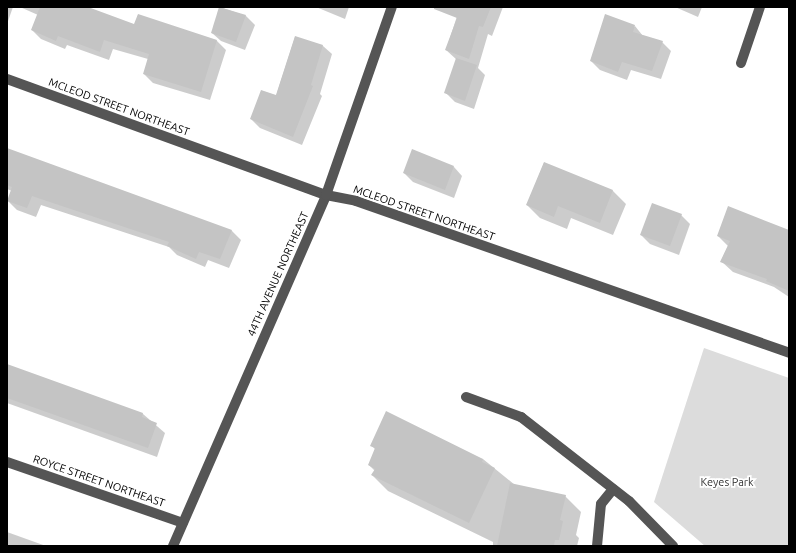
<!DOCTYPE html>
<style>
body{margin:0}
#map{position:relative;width:796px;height:553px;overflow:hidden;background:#fff;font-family:Ubuntu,sans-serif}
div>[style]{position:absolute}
.green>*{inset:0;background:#dcdcdc}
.shadow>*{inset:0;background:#0003}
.building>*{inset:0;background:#c4c4c4}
.minor>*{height:10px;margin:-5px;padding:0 5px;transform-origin:5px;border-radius:5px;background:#555}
span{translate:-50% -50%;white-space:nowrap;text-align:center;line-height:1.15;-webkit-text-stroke:3.5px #fff;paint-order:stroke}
.street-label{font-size:11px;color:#000}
.park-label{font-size:11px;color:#333}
.frame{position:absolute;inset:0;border:8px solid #000;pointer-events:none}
</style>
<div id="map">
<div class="green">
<div style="clip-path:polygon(704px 348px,789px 378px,789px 546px,705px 546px,654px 502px)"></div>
</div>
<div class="shadow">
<div style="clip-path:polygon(7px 7px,13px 7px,7px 24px)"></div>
<div style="clip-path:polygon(20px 7px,85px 7px,135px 25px,138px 15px,217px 41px,226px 50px,210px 100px,153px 83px,144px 74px,148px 59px,113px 49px,109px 60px,67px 45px,65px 49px,41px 39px,32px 30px,38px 15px)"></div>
<div style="clip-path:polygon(220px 7px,246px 16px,255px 25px,245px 50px,221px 41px,212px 33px)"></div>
<div style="clip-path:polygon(316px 7px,349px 7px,345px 19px)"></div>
<div style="clip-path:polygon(460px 7px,503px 7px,492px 36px,488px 34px,478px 68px,485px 75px,474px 109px,455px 102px,446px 93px,457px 60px,446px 50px)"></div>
<div style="clip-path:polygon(675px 7px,702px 7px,698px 17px)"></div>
<div style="clip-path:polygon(635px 26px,643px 36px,662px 42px,671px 51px,661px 79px,631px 70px,627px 80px,600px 70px,591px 61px)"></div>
<div style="clip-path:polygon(295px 37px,323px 46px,332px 54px,320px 94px,322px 96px,302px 145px,260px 128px,251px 119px,276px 96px)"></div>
<div style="clip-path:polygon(7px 149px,232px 231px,241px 240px,229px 268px,208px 260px,205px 267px,177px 255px,169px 247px,41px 205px,36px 217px,17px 210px,8px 201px,12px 191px,7px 189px)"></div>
<div style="clip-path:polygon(544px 163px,613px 191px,626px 204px,613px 235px,571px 218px,567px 229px,540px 218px,527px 205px)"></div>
<div style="clip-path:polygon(454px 167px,462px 176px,454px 198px,413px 182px,404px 173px)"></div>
<div style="clip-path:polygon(681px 215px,690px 224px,679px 255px,650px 244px,641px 235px)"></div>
<div style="clip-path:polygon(789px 232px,789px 297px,774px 287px,733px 272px,721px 261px,728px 246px,718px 236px)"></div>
<div style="clip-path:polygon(7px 366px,143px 414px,165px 433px,157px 457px,7px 403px)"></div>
<div style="clip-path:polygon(371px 445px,483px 459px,515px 485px,565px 496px,581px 512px,576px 535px,579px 538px,577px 546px,493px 546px,493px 542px,388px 491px,372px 475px,375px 471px,369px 465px,376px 450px)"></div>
<div style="clip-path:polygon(7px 532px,46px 546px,7px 546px)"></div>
</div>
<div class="building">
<div style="clip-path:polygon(40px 7px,88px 7px,134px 24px,138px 14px,217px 40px,201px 92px,143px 74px,149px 54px,104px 40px,100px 52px,58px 36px,56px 41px,31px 30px)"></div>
<div style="clip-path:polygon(219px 7px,246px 15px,236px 42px,211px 33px)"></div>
<div style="clip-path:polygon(434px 7px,491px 7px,483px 27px,479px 26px,469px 59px,445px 50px,457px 18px,434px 9px)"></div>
<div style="clip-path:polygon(605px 14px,635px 25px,633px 32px,663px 41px,652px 71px,622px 62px,618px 72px,590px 61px)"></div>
<div style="clip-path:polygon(295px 36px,323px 45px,311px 85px,313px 86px,293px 137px,250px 119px,261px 90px,276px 95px)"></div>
<div style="clip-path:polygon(456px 58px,477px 65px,465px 101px,444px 93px)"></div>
<div style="clip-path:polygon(7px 148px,232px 230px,220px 259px,199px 252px,196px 259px,167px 246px,169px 242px,32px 196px,27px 208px,7px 201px,12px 187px,7px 185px)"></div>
<div style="clip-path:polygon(412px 149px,454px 166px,445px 190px,403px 173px)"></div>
<div style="clip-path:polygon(544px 162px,613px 190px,600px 223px,558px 206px,554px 217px,526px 205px)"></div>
<div style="clip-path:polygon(652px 203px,682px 214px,670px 246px,640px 235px)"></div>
<div style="clip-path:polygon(728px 206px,789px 230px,789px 291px,766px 281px,767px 279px,720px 262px,730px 241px,717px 236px)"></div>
<div style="clip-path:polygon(7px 364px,143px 413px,142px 417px,157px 423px,148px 448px,7px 398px)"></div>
<div style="clip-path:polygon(386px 411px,483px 459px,482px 462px,495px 468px,469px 523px,371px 475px,375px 469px,368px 465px,375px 448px,370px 446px)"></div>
<div style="clip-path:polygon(510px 483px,566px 495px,560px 520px,563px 521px,559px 540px,555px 540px,554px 546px,497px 546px)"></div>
</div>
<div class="minor">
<div style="left:741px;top:63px;width:59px;rotate:-71.3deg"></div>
<div style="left:7px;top:79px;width:339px;rotate:20deg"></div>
<div style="left:326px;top:195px;width:31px;rotate:11deg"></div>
<div style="left:356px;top:201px;width:459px;rotate:19.3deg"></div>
<div style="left:466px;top:397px;width:59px;rotate:20deg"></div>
<div style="left:521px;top:417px;width:137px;rotate:37.9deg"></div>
<div style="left:629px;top:501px;width:63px;rotate:45.6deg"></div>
<div style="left:7px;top:462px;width:186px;rotate:19.1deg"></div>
<div style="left:173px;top:546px;width:383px;rotate:-66.4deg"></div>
<div style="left:326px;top:195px;width:199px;rotate:-70.7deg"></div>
<div style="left:597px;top:546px;width:42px;rotate:-84.6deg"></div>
<div style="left:601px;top:504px;width:19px;rotate:-51deg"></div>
</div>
<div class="street-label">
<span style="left:119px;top:107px;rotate:20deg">MCLEOD STREET NORTHEAST</span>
<span style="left:424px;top:213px;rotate:19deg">MCLEOD STREET NORTHEAST</span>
<span style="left:278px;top:274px;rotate:-66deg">44TH AVENUE NORTHEAST</span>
<span style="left:99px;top:481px;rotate:19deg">ROYCE STREET NORTHEAST</span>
</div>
<div class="park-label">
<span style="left:727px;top:482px">Keyes Park</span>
</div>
<div class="frame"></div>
</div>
